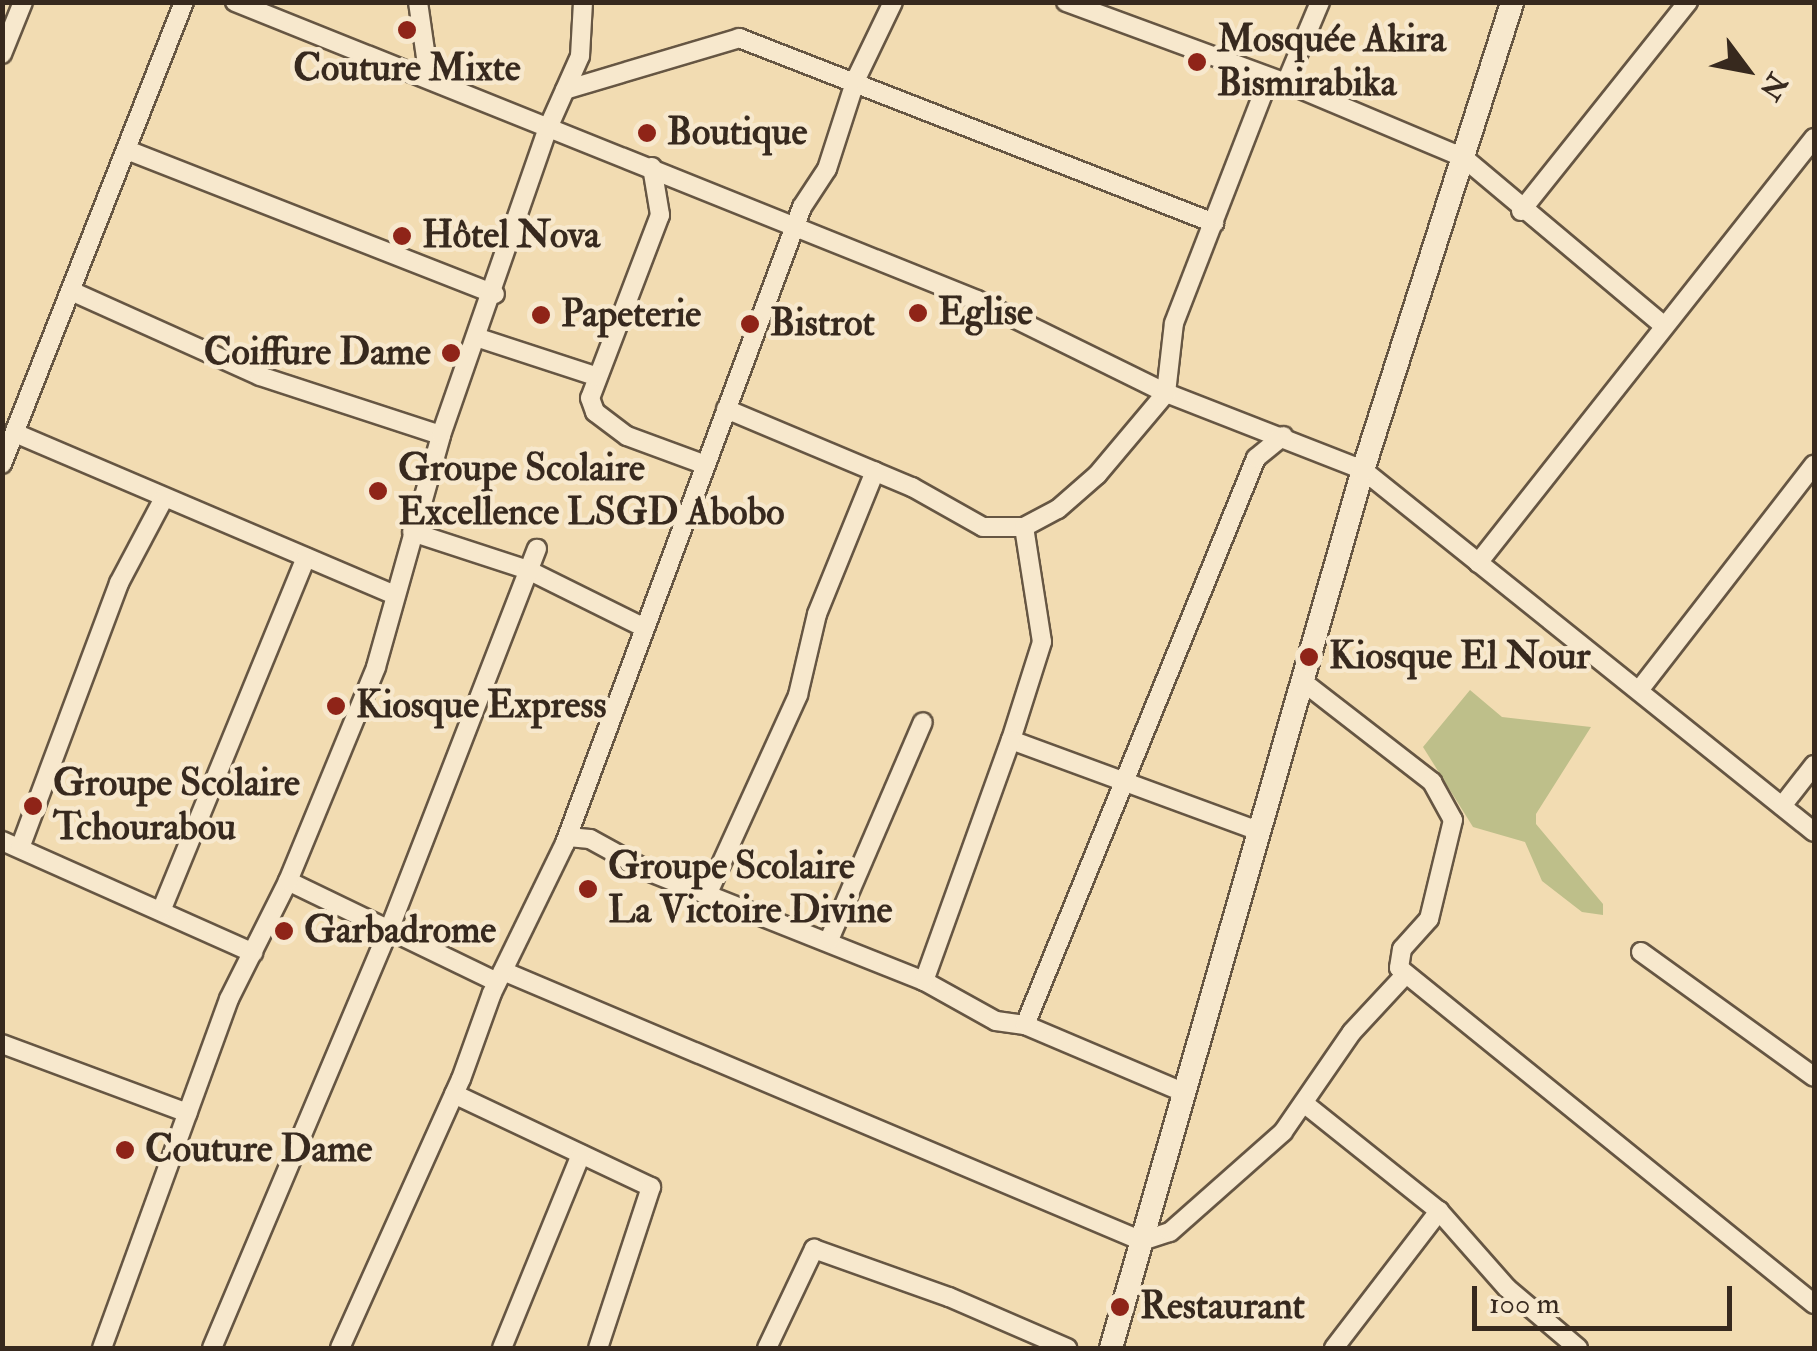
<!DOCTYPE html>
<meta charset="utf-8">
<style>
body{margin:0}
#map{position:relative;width:1817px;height:1351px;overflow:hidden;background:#f2dcb2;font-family:"IM FELL Double Pica",serif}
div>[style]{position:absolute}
.green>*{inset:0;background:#bebf8a}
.roads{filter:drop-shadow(2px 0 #665643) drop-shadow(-2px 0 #665643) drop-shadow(0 2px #665643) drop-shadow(0 -2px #665643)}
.minor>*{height:18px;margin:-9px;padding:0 9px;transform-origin:9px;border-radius:9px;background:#f7e8cd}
.tertiary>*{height:22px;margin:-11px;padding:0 11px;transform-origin:11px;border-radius:11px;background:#f7e8cd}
.dots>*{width:28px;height:28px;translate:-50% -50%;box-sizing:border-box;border:5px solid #f7e8cd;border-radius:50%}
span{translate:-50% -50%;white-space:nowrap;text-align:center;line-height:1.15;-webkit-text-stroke:9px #f7e8cd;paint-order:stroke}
.poi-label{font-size:38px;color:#37291e;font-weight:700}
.left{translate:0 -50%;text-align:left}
.right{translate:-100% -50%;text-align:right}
.frame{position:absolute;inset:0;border:5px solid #37291e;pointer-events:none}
.north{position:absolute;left:1697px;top:20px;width:100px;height:100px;-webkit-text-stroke:8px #f7e8cd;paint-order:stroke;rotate:122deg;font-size:28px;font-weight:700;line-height:40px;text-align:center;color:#37291e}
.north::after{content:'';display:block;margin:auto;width:35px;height:45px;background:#37291e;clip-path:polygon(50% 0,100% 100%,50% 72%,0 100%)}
.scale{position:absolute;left:1472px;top:1286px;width:260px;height:45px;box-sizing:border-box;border:5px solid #37291e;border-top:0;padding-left:12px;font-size:30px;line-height:35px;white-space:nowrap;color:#37291e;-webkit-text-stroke:8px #f7e8cd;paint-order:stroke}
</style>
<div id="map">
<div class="green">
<div style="clip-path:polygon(1470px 690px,1502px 717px,1591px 727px,1536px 814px,1536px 824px,1603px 904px,1603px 915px,1582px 912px,1542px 881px,1525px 842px,1473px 827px,1423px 747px)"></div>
</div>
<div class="roads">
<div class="minor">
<div style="left:235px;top:2px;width:800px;rotate:21.88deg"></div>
<div style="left:977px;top:300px;width:211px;rotate:26.2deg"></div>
<div style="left:1166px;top:393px;width:212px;rotate:21.3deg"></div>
<div style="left:1363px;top:470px;width:578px;rotate:38.75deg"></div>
<div style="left:418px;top:2px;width:77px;rotate:81.8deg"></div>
<div style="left:1066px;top:2px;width:234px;rotate:20.2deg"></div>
<div style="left:1286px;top:83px;width:193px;rotate:22.8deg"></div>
<div style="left:1464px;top:158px;width:261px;rotate:40deg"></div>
<div style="left:2px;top:54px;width:56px;rotate:-68deg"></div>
<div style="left:1286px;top:83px;width:88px;rotate:-67.2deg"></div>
<div style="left:565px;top:90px;width:182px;rotate:-16.6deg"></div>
<div style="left:739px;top:38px;width:510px;rotate:21.28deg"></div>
<div style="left:127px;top:150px;width:395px;rotate:21.4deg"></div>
<div style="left:652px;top:167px;width:49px;rotate:80.5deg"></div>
<div style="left:660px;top:215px;width:196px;rotate:110.9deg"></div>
<div style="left:590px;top:398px;width:15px;rotate:70deg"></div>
<div style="left:595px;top:412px;width:40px;rotate:37deg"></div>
<div style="left:627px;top:436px;width:81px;rotate:20.2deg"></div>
<div style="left:1521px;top:211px;width:268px;rotate:-51.4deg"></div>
<div style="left:71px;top:291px;width:207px;rotate:24.2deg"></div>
<div style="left:260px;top:376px;width:190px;rotate:18.1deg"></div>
<div style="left:479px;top:338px;width:122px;rotate:18.1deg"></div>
<div style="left:726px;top:409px;width:202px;rotate:22.8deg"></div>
<div style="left:912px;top:487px;width:81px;rotate:29.4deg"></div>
<div style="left:983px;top:527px;width:41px"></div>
<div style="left:1024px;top:527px;width:38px;rotate:-28deg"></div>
<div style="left:1058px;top:509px;width:52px;rotate:-41.1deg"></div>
<div style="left:1097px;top:475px;width:107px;rotate:-49.9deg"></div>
<div style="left:1166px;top:393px;width:70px;rotate:-83.5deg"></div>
<div style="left:1174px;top:323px;width:263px;rotate:-68.8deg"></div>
<div style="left:15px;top:433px;width:411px;rotate:23.1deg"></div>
<div style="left:2px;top:464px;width:497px;rotate:-68.5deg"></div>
<div style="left:1024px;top:527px;width:116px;rotate:81.1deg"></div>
<div style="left:1042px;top:642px;width:103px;rotate:107.6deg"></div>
<div style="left:1011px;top:740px;width:263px;rotate:20.2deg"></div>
<div style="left:412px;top:532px;width:122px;rotate:18.1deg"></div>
<div style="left:528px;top:570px;width:126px;rotate:26.4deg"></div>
<div style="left:1478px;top:563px;width:542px;rotate:-51.67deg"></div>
<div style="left:1302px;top:681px;width:165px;rotate:37.8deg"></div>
<div style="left:1432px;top:782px;width:43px;rotate:61.1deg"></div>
<div style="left:1453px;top:820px;width:102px;rotate:103.6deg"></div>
<div style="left:1429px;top:919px;width:40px;rotate:132deg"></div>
<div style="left:1402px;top:949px;width:19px;rotate:99deg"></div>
<div style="left:1399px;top:968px;width:534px;rotate:38.99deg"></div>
<div style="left:1640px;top:689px;width:284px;rotate:-52.2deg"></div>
<div style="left:1782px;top:806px;width:52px;rotate:-52deg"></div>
<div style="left:568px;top:837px;width:22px;rotate:5deg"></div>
<div style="left:590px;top:839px;width:68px;rotate:28.8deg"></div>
<div style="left:650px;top:872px;width:295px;rotate:21.7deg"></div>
<div style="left:924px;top:981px;width:82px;rotate:29.1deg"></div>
<div style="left:996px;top:1021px;width:29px;rotate:8deg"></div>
<div style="left:1025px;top:1025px;width:174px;rotate:23deg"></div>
<div style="left:2px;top:841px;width:275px;rotate:24deg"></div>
<div style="left:20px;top:848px;width:283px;rotate:-69.5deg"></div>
<div style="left:119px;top:583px;width:96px;rotate:-62.1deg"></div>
<div style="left:288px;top:881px;width:232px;rotate:25.8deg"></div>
<div style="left:707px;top:895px;width:220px;rotate:-65.5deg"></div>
<div style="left:798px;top:695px;width:83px;rotate:-76.8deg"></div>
<div style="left:817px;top:614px;width:154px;rotate:-67.9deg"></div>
<div style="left:161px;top:911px;width:382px;rotate:-67.7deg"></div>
<div style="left:829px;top:940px;width:237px;rotate:-66.7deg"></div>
<div style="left:1641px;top:952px;width:213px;rotate:35.8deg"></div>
<div style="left:503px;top:971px;width:694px;rotate:22.91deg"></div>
<div style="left:1142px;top:1241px;width:29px;rotate:-18deg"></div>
<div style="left:1170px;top:1232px;width:151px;rotate:-41.5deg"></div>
<div style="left:1283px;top:1132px;width:121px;rotate:-55.4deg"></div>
<div style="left:1352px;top:1032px;width:78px;rotate:-47.1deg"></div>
<div style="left:924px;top:981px;width:256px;rotate:-70.2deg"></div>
<div style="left:1025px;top:1025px;width:612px;rotate:-67.83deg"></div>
<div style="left:1256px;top:458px;width:35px;rotate:-39deg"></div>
<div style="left:2px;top:1044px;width:198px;rotate:20.4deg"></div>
<div style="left:454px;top:1094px;width:218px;rotate:25.3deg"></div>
<div style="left:651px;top:1187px;width:169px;rotate:108.2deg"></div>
<div style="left:1305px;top:1104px;width:171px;rotate:38.6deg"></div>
<div style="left:1439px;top:1211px;width:103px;rotate:48.6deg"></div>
<div style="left:1507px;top:1288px;width:93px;rotate:40.2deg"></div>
<div style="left:102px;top:1348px;width:371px;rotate:-70deg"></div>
<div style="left:229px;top:999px;width:132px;rotate:-63.4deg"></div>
<div style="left:288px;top:881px;width:231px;rotate:-67.6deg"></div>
<div style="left:376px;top:667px;width:241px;rotate:-74.3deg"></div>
<div style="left:441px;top:435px;width:325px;rotate:-70.8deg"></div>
<div style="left:548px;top:128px;width:79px;rotate:-66deg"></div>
<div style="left:580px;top:56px;width:54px;rotate:-86.8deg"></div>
<div style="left:212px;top:1348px;width:454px;rotate:-67.1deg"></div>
<div style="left:389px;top:930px;width:409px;rotate:-68.8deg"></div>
<div style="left:340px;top:1348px;width:295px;rotate:-65.8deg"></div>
<div style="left:461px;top:1079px;width:91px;rotate:-70.2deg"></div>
<div style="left:492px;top:993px;width:167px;rotate:-64deg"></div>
<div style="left:565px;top:843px;width:679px;rotate:-69.56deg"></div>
<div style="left:802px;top:207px;width:45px;rotate:-56.7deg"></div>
<div style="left:827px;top:169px;width:95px;rotate:-72.1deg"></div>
<div style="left:856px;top:79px;width:85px;rotate:-64.3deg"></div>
<div style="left:502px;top:1348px;width:209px;rotate:-67.8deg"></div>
<div style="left:767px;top:1348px;width:110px;rotate:-64.6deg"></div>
<div style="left:814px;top:1249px;width:143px;rotate:19.6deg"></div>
<div style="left:949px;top:1297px;width:129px;rotate:23.4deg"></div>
<div style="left:1334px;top:1348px;width:173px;rotate:-52.5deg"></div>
</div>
<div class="tertiary">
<div style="left:1111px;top:1348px;width:913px;rotate:-73.99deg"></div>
<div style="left:1363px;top:470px;width:491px;rotate:-72.3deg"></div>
</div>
</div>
<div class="dots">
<div style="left:407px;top:30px;background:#8f2418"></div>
<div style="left:1197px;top:62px;background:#8f2418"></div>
<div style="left:647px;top:133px;background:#8f2418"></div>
<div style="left:402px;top:236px;background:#8f2418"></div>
<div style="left:918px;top:313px;background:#8f2418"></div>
<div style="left:541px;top:315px;background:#8f2418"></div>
<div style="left:750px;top:324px;background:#8f2418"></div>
<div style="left:451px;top:353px;background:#8f2418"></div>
<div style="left:378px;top:491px;background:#8f2418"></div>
<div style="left:1309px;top:657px;background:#8f2418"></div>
<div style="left:336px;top:706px;background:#8f2418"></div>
<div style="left:33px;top:806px;background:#8f2418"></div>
<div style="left:588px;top:889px;background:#8f2418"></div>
<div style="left:284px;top:931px;background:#8f2418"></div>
<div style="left:125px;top:1150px;background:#8f2418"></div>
<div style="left:1120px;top:1307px;background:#8f2418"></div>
</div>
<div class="poi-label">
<span class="left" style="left:1217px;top:62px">Mosquée Akira<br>Bismirabika</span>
<span style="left:407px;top:69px">Couture Mixte</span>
<span class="left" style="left:667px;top:133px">Boutique</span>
<span class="left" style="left:422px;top:236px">Hôtel Nova</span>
<span class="left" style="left:938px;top:313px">Eglise</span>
<span class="left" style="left:561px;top:315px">Papeterie</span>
<span class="left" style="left:770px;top:324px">Bistrot</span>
<span class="right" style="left:431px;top:353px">Coiffure Dame</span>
<span class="left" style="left:398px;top:491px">Groupe Scolaire<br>Excellence LSGD Abobo</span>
<span class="left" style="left:1329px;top:657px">Kiosque El Nour</span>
<span class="left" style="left:356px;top:706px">Kiosque Express</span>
<span class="left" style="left:53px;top:806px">Groupe Scolaire<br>Tchourabou</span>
<span class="left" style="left:608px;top:889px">Groupe Scolaire<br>La Victoire Divine</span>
<span class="left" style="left:304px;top:931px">Garbadrome</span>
<span class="left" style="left:145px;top:1150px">Couture Dame</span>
<span class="left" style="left:1140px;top:1307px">Restaurant</span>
</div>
<div class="frame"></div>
<div class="north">N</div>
<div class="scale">100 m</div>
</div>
